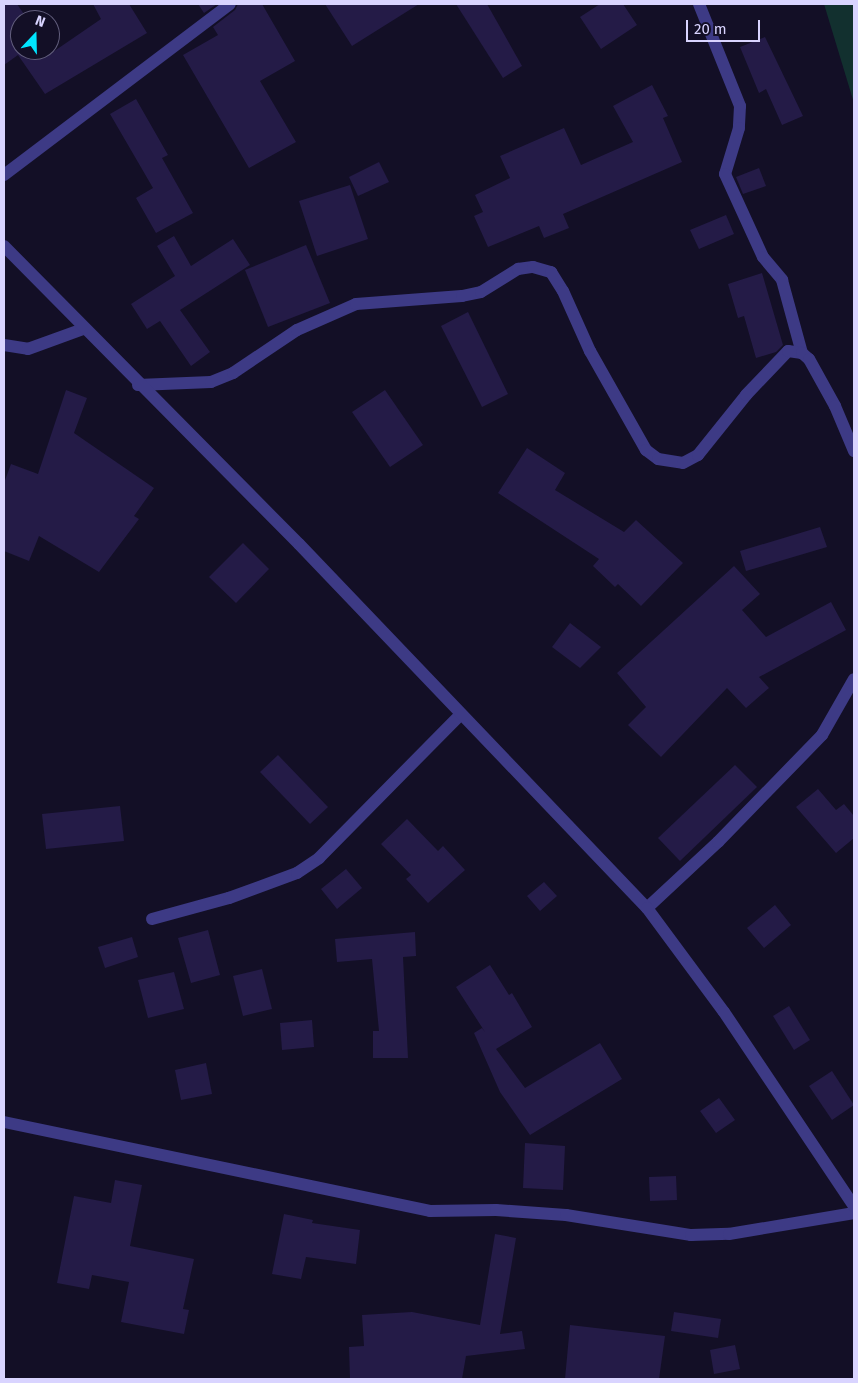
<!DOCTYPE html>
<style>
body{margin:0}
#map{position:relative;width:858px;height:1383px;overflow:hidden;background:#130f26;font-family:"Fira Sans",sans-serif}
div>[style]{position:absolute}
.green>*{inset:0;background:#12302f}
.building>*{inset:0;background:#241b47}
.minor>*{height:12px;margin:-6px;padding:0 6px;transform-origin:6px;border-radius:6px;background:#3d3a85}
.tertiary>*{height:12px;margin:-6px;padding:0 6px;transform-origin:6px;border-radius:6px;background:#3d3a85}
span{translate:-50% -50%;white-space:nowrap;text-align:center;line-height:1.15;-webkit-text-stroke:4.5px #130f26;paint-order:stroke}
.frame{position:absolute;inset:0;border:5px solid #d9d4ff;pointer-events:none}
.north{position:absolute;left:10px;top:10px;width:50px;height:50px;box-sizing:border-box;background:#130f26;border:1px solid #625e7d;border-radius:50%;rotate:21deg;font-size:14px;font-weight:700;line-height:20px;text-align:center;color:#d9d4ff}
.north::after{content:'';display:block;margin:auto;width:18px;height:22px;background:#00e5ff;clip-path:polygon(50% 0,100% 100%,50% 72%,0 100%)}
.scale{position:absolute;left:686px;top:20px;width:74px;height:22px;box-sizing:border-box;border:2px solid #d9d4ff;border-top:0;padding-left:6px;font-size:15px;line-height:18px;white-space:nowrap;color:#d9d4ff;-webkit-text-stroke:4px #130f26;paint-order:stroke}
</style>
<div id="map">
<div class="green">
<div style="clip-path:polygon(824px 4px,854px 4px,854px 103px)"></div>
</div>
<div class="building">
<div style="clip-path:polygon(4px 4px,17px 4px,28px 20px,20px 20px,20px 50px,47px 50px,50px 54px,101px 19px,93px 4px,129px 4px,147px 33px,45px 94px,18px 55px,4px 65px)"></div>
<div style="clip-path:polygon(198px 4px,217px 4px,204px 13px)"></div>
<div style="clip-path:polygon(238px 4px,262px 4px,295px 61px,260px 81px,296px 142px,249px 168px,183px 55px,218px 35px,213px 27px,235px 10px)"></div>
<div style="clip-path:polygon(325px 4px,419px 4px,352px 46px)"></div>
<div style="clip-path:polygon(456px 4px,487px 4px,522px 66px,503px 78px)"></div>
<div style="clip-path:polygon(600px 4px,623px 4px,637px 25px,601px 49px,580px 17px)"></div>
<div style="clip-path:polygon(765px 37px,803px 116px,782px 125px,766px 89px,759px 93px,740px 47px)"></div>
<div style="clip-path:polygon(652px 85px,668px 116px,663px 118px,682px 162px,563px 214px,569px 228px,544px 238px,539px 226px,488px 247px,474px 216px,483px 212px,475px 195px,510px 178px,500px 156px,564px 128px,581px 165px,633px 142px,613px 106px)"></div>
<div style="clip-path:polygon(136px 99px,168px 155px,162px 158px,193px 213px,156px 233px,136px 198px,153px 188px,110px 114px)"></div>
<div style="clip-path:polygon(379px 162px,389px 182px,358px 196px,349px 177px)"></div>
<div style="clip-path:polygon(759px 168px,766px 186px,743px 194px,736px 177px)"></div>
<div style="clip-path:polygon(350px 185px,368px 239px,317px 256px,299px 201px)"></div>
<div style="clip-path:polygon(726px 215px,734px 234px,699px 249px,690px 230px)"></div>
<div style="clip-path:polygon(174px 236px,191px 266px,233px 239px,250px 265px,180px 310px,210px 352px,191px 366px,160px 321px,147px 329px,131px 304px,175px 276px,157px 246px)"></div>
<div style="clip-path:polygon(306px 245px,330px 303px,268px 327px,245px 270px)"></div>
<div style="clip-path:polygon(762px 273px,783px 345px,776px 352px,756px 358px,744px 316px,738px 318px,728px 284px)"></div>
<div style="clip-path:polygon(468px 312px,508px 394px,482px 407px,441px 326px)"></div>
<div style="clip-path:polygon(66px 390px,87px 398px,74px 433px,154px 488px,134px 516px,139px 519px,99px 572px,39px 536px,29px 561px,4px 551px,4px 483px,11px 464px,38px 474px)"></div>
<div style="clip-path:polygon(385px 390px,423px 445px,390px 467px,352px 412px)"></div>
<div style="clip-path:polygon(527px 448px,565px 473px,555px 490px,624px 532px,636px 520px,683px 563px,641px 606px,618px 584px,615px 587px,593px 566px,599px 559px,498px 493px)"></div>
<div style="clip-path:polygon(820px 527px,827px 547px,746px 571px,740px 551px)"></div>
<div style="clip-path:polygon(243px 543px,269px 569px,236px 603px,209px 577px)"></div>
<div style="clip-path:polygon(734px 566px,760px 594px,742px 610px,766px 637px,831px 602px,846px 630px,759px 677px,769px 688px,746px 708px,727px 688px,661px 757px,628px 725px,646px 707px,617px 673px)"></div>
<div style="clip-path:polygon(570px 623px,601px 647px,580px 668px,552px 647px)"></div>
<div style="clip-path:polygon(278px 755px,328px 807px,310px 824px,260px 772px)"></div>
<div style="clip-path:polygon(735px 765px,757px 787px,680px 861px,658px 838px)"></div>
<div style="clip-path:polygon(818px 789px,836px 810px,844px 804px,854px 816px,854px 838px,836px 853px,796px 807px)"></div>
<div style="clip-path:polygon(120px 806px,124px 841px,46px 849px,42px 814px)"></div>
<div style="clip-path:polygon(407px 819px,438px 851px,443px 846px,465px 870px,428px 903px,406px 879px,411px 875px,381px 844px)"></div>
<div style="clip-path:polygon(346px 869px,362px 888px,337px 909px,321px 889px)"></div>
<div style="clip-path:polygon(544px 882px,557px 896px,540px 911px,527px 896px)"></div>
<div style="clip-path:polygon(775px 905px,791px 925px,764px 948px,747px 928px)"></div>
<div style="clip-path:polygon(208px 930px,220px 975px,191px 983px,178px 938px)"></div>
<div style="clip-path:polygon(415px 932px,416px 956px,403px 957px,408px 1058px,373px 1058px,373px 1031px,379px 1031px,372px 959px,337px 962px,335px 939px)"></div>
<div style="clip-path:polygon(132px 937px,138px 957px,105px 968px,98px 947px)"></div>
<div style="clip-path:polygon(490px 965px,509px 995px,512px 993px,532px 1027px,496px 1049px,525px 1088px,600px 1043px,622px 1079px,530px 1135px,500px 1092px,474px 1033px,482px 1028px,485px 1032px,456px 987px)"></div>
<div style="clip-path:polygon(262px 969px,272px 1009px,243px 1016px,233px 976px)"></div>
<div style="clip-path:polygon(174px 972px,184px 1009px,148px 1018px,138px 980px)"></div>
<div style="clip-path:polygon(789px 1006px,810px 1040px,794px 1050px,773px 1016px)"></div>
<div style="clip-path:polygon(312px 1020px,314px 1047px,282px 1050px,280px 1023px)"></div>
<div style="clip-path:polygon(206px 1063px,212px 1094px,181px 1100px,175px 1070px)"></div>
<div style="clip-path:polygon(832px 1071px,854px 1105px,832px 1120px,809px 1086px)"></div>
<div style="clip-path:polygon(719px 1098px,735px 1120px,716px 1133px,700px 1111px)"></div>
<div style="clip-path:polygon(525px 1143px,565px 1146px,563px 1190px,523px 1188px)"></div>
<div style="clip-path:polygon(676px 1176px,677px 1200px,650px 1201px,649px 1177px)"></div>
<div style="clip-path:polygon(115px 1180px,142px 1185px,130px 1246px,194px 1259px,183px 1309px,189px 1310px,184px 1334px,121px 1322px,129px 1282px,92px 1275px,89px 1289px,57px 1283px,74px 1196px,111px 1203px)"></div>
<div style="clip-path:polygon(284px 1214px,313px 1220px,312px 1223px,360px 1230px,356px 1264px,306px 1257px,301px 1279px,272px 1274px)"></div>
<div style="clip-path:polygon(495px 1234px,516px 1238px,500px 1334px,522px 1331px,525px 1349px,466px 1356px,462px 1379px,350px 1379px,349px 1347px,364px 1346px,362px 1315px,412px 1312px,480px 1325px)"></div>
<div style="clip-path:polygon(674px 1312px,721px 1319px,718px 1338px,671px 1331px)"></div>
<div style="clip-path:polygon(570px 1325px,665px 1336px,659px 1379px,565px 1379px)"></div>
<div style="clip-path:polygon(735px 1345px,740px 1369px,714px 1374px,710px 1350px)"></div>
</div>
<div class="minor">
<div style="left:699px;top:4px;width:110px;rotate:68.1deg"></div>
<div style="left:740px;top:106px;width:22px;rotate:93deg"></div>
<div style="left:739px;top:128px;width:48px;rotate:106.9deg"></div>
<div style="left:725px;top:174px;width:91px;rotate:65.4deg"></div>
<div style="left:763px;top:257px;width:30px;rotate:50deg"></div>
<div style="left:782px;top:280px;width:76px;rotate:74.7deg"></div>
<div style="left:4px;top:175px;width:283px;rotate:-37.1deg"></div>
<div style="left:4px;top:345px;width:24px;rotate:9deg"></div>
<div style="left:28px;top:349px;width:59px;rotate:-20deg"></div>
<div style="left:138px;top:385px;width:73px;rotate:-2.4deg"></div>
<div style="left:211px;top:382px;width:24px;rotate:-22deg"></div>
<div style="left:233px;top:373px;width:77px;rotate:-33.9deg"></div>
<div style="left:297px;top:330px;width:64px;rotate:-23.8deg"></div>
<div style="left:356px;top:304px;width:106px;rotate:-4.3deg"></div>
<div style="left:462px;top:296px;width:19px;rotate:-12deg"></div>
<div style="left:481px;top:292px;width:44px;rotate:-31.9deg"></div>
<div style="left:518px;top:269px;width:15px;rotate:-8deg"></div>
<div style="left:533px;top:267px;width:19px;rotate:16deg"></div>
<div style="left:551px;top:272px;width:22px;rotate:58deg"></div>
<div style="left:563px;top:291px;width:66px;rotate:65.8deg"></div>
<div style="left:590px;top:351px;width:114px;rotate:60.5deg"></div>
<div style="left:646px;top:450px;width:15px;rotate:37deg"></div>
<div style="left:658px;top:459px;width:25px;rotate:9deg"></div>
<div style="left:683px;top:463px;width:17px;rotate:-28deg"></div>
<div style="left:698px;top:455px;width:77px;rotate:-51.3deg"></div>
<div style="left:746px;top:395px;width:61px;rotate:-46.3deg"></div>
<div style="left:788px;top:351px;width:14px;rotate:8deg"></div>
<div style="left:802px;top:353px;width:9px;rotate:41deg"></div>
<div style="left:809px;top:359px;width:54px;rotate:61deg"></div>
<div style="left:835px;top:406px;width:49px;rotate:67.1deg"></div>
<div style="left:647px;top:908px;width:97px;rotate:-42.9deg"></div>
<div style="left:718px;top:842px;width:149px;rotate:-45.8deg"></div>
<div style="left:822px;top:735px;width:64px;rotate:-60.3deg"></div>
<div style="left:152px;top:919px;width:80px;rotate:-15.3deg"></div>
<div style="left:229px;top:898px;width:72px;rotate:-20.2deg"></div>
<div style="left:297px;top:873px;width:27px;rotate:-34deg"></div>
<div style="left:319px;top:858px;width:202px;rotate:-45.4deg"></div>
<div style="left:4px;top:1122px;width:435px;rotate:11.8deg"></div>
<div style="left:430px;top:1211px;width:66px;rotate:-0.9deg"></div>
<div style="left:496px;top:1210px;width:70px;rotate:4.1deg"></div>
<div style="left:566px;top:1215px;width:127px;rotate:9.1deg"></div>
<div style="left:691px;top:1235px;width:38px;rotate:-2deg"></div>
<div style="left:729px;top:1234px;width:127px;rotate:-9.5deg"></div>
</div>
<div class="tertiary">
<div style="left:4px;top:246px;width:419px;rotate:45.3deg"></div>
<div style="left:299px;top:544px;width:504px;rotate:46.29deg"></div>
<div style="left:647px;top:908px;width:129px;rotate:53.5deg"></div>
<div style="left:724px;top:1012px;width:234px;rotate:56.2deg"></div>
</div>
<div class="frame"></div>
<div class="north">N</div>
<div class="scale">20 m</div>
</div>
